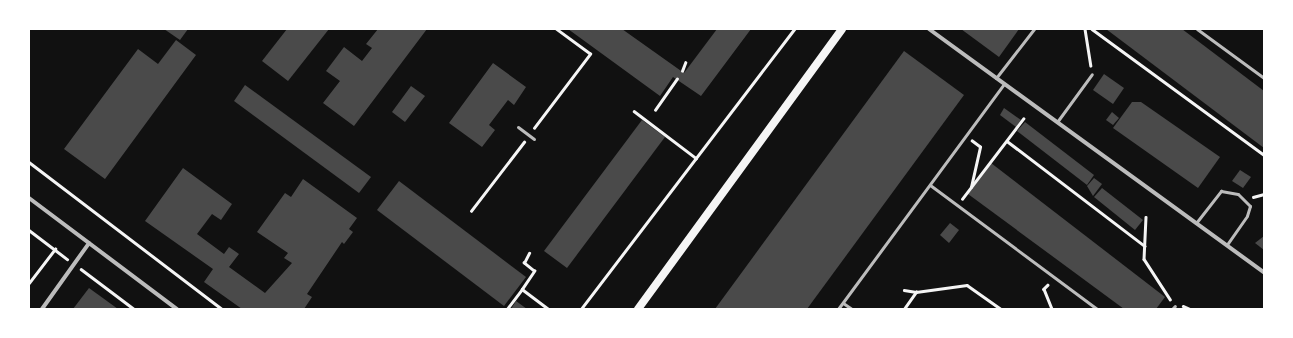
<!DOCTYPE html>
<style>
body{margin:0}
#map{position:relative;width:1293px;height:338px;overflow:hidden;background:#111;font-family:Manrope,sans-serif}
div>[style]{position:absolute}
.building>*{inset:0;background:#4a4a4a}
.path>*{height:2.5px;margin:-1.25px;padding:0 1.25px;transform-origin:1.25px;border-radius:1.25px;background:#f5f5f5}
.service>*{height:3px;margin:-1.5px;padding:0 1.5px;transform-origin:1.5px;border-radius:1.5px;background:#bcbcbc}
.minor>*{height:4px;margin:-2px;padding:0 2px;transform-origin:2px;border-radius:2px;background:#bcbcbc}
.secondary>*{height:8px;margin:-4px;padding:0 4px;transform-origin:4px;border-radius:4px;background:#f5f5f5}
span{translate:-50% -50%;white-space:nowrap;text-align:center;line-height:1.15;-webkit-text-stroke:3.5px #fff;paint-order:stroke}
.frame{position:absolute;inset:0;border:30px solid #fff;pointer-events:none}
</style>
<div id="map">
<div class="building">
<div style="clip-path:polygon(164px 29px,188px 29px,180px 40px)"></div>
<div style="clip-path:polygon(287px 29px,329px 29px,288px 81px,262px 61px)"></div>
<div style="clip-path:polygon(378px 29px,427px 29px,354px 126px,323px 103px,340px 81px,326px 71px,344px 47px,362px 61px,372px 48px,366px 44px)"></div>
<div style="clip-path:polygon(568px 29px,622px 29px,684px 73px,717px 29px,751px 29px,701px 96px,673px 77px,660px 96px)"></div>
<div style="clip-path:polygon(961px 29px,1019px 29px,999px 57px)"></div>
<div style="clip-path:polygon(1106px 29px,1182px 29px,1264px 91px,1264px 148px)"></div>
<div style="clip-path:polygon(176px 40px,196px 55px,105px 179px,64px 149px,138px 49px,158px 64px)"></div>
<div style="clip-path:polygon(904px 51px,964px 95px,807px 309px,715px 309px)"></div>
<div style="clip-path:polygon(493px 63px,526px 87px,514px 105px,508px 100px,489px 125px,495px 130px,482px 147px,449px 123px)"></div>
<div style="clip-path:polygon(1104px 74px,1124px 88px,1113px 104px,1093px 90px)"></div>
<div style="clip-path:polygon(245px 85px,371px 177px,359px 193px,234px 101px)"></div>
<div style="clip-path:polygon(411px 86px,425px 96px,405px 122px,392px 112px)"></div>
<div style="clip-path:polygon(1132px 102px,1141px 102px,1220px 157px,1198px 188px,1113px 128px)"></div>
<div style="clip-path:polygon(1004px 108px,1021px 120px,1016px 127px,1000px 115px)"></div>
<div style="clip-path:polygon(1112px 112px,1119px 118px,1113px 125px,1106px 120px)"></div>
<div style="clip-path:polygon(642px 120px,665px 137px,567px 268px,544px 251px)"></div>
<div style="clip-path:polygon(1025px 122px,1094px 175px,1087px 185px,1017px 131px)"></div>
<div style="clip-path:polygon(991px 163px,1165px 297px,1156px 309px,1124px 309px,968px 194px)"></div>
<div style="clip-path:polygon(183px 168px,232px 204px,221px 220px,212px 214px,197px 234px,224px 254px,229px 247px,239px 254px,229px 267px,265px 293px,292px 263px,284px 258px,288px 253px,257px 232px,285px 193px,291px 197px,303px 179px,357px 218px,349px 229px,353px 232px,344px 244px,342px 242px,307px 294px,312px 297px,304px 309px,242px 309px,204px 282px,213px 269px,145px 221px)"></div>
<div style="clip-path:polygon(1240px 170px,1251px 177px,1243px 188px,1232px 181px)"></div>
<div style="clip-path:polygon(1094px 178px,1102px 184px,1093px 196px,1087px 186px)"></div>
<div style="clip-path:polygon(399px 181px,526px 277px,504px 306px,377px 210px)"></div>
<div style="clip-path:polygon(1102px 188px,1143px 220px,1135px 230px,1094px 197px)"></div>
<div style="clip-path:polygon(950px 223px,959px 230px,949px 243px,940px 235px)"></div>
<div style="clip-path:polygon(1264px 236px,1264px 250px,1255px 243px)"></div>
<div style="clip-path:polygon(89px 288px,118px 309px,73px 309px)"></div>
<div style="clip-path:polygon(516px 301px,527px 309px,511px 309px)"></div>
</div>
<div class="path">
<div style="left:1085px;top:29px;width:37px;rotate:81deg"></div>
<div style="left:1092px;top:29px;width:213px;rotate:36.2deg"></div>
<div style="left:682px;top:71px;width:9px;rotate:-69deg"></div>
<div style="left:655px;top:110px;width:38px;rotate:-55deg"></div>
<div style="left:634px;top:111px;width:78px;rotate:37.2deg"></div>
<div style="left:534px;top:128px;width:93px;rotate:-52.9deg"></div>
<div style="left:590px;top:54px;width:42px;rotate:-143.7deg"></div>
<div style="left:1007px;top:141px;width:173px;rotate:37.3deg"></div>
<div style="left:29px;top:162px;width:243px;rotate:37.3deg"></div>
<div style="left:971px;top:187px;width:41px;rotate:-77.3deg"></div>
<div style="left:980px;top:147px;width:10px;rotate:-143deg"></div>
<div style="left:1253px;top:197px;width:11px;rotate:-15deg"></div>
<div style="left:962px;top:199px;width:101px;rotate:-52.7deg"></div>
<div style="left:471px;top:211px;width:87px;rotate:-52.5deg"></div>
<div style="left:1146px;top:217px;width:42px;rotate:92.7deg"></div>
<div style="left:1144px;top:259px;width:48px;rotate:57deg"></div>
<div style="left:29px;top:230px;width:48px;rotate:37.3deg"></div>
<div style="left:81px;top:269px;width:66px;rotate:37deg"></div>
<div style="left:29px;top:283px;width:43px;rotate:-52.6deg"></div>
<div style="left:1048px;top:285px;width:6px;rotate:135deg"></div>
<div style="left:1044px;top:289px;width:22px;rotate:68deg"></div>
<div style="left:522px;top:289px;width:22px;rotate:-56deg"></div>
<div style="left:534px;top:271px;width:13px;rotate:-141deg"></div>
<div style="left:524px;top:263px;width:11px;rotate:-63deg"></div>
<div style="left:904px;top:290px;width:12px;rotate:9deg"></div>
<div style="left:1183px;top:306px;width:8px;rotate:23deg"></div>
<div style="left:507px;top:309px;width:25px;rotate:-53deg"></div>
<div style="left:522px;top:289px;width:34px;rotate:37deg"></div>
<div style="left:581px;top:309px;width:352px;rotate:-52.7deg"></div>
<div style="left:904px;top:309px;width:21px;rotate:-55deg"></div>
<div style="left:916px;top:292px;width:51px;rotate:-7.8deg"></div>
<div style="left:967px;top:285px;width:42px;rotate:35.2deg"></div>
</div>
<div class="service">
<div style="left:1197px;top:29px;width:83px;rotate:36.2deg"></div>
<div style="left:996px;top:78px;width:62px;rotate:-52.2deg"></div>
<div style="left:1057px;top:122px;width:59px;rotate:-53.9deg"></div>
<div style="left:518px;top:127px;width:20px;rotate:37deg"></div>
<div style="left:930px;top:185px;width:208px;rotate:36.6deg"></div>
<div style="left:1196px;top:223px;width:41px;rotate:-52deg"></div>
<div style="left:1221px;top:191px;width:17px;rotate:10deg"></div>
<div style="left:1238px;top:194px;width:17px;rotate:45deg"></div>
<div style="left:1250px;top:206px;width:10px;rotate:107deg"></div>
<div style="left:1247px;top:216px;width:35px;rotate:125deg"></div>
<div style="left:843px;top:303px;width:11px;rotate:34deg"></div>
<div style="left:838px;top:309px;width:280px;rotate:-53.6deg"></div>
<div style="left:1172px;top:309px;width:4px;rotate:-45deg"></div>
</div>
<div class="minor">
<div style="left:929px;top:29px;width:414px;rotate:36deg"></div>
<div style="left:29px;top:198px;width:185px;rotate:36.9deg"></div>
<div style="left:42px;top:309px;width:81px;rotate:-54.5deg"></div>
</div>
<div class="secondary">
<div style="left:638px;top:309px;width:346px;rotate:-53.9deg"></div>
</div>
<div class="frame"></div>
</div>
